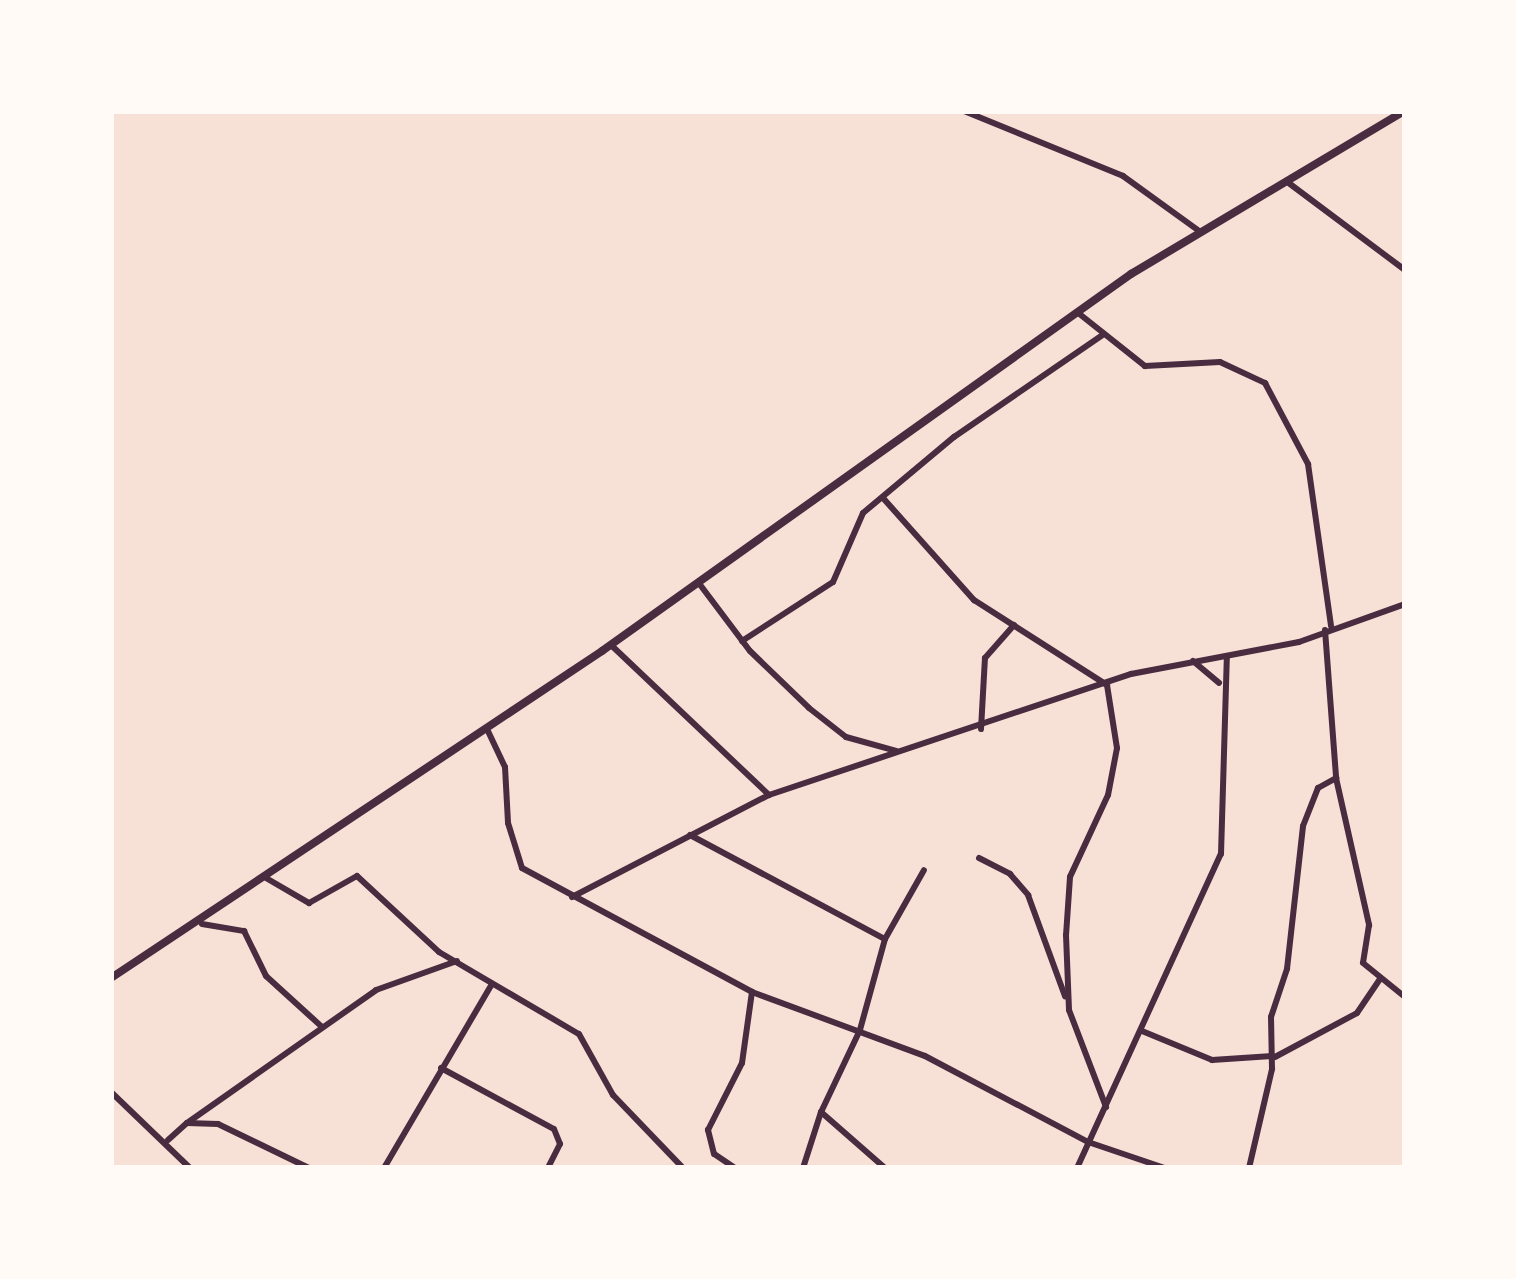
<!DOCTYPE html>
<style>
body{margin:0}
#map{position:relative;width:1516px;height:1279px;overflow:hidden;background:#f7e1d7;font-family:Roboto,sans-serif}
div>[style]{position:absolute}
.minor>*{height:6px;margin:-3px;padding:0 3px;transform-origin:3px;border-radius:3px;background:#4a2c40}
.tertiary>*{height:8px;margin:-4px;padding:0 4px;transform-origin:4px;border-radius:4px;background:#4a2c40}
span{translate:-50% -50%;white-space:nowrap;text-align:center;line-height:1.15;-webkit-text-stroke:9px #fffaf5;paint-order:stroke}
.frame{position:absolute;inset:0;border:114px solid #fffaf5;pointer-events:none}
</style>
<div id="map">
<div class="minor">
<div style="left:964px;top:111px;width:172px;rotate:22.2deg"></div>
<div style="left:1123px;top:176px;width:92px;rotate:35.8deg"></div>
<div style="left:1286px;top:181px;width:149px;rotate:36.8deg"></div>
<div style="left:1077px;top:312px;width:87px;rotate:38.5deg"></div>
<div style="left:1145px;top:366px;width:75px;rotate:-3.1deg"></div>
<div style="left:1220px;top:362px;width:50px;rotate:25deg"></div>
<div style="left:1265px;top:383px;width:92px;rotate:62deg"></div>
<div style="left:1308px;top:464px;width:164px;rotate:81.9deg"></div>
<div style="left:883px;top:498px;width:137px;rotate:48.3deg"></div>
<div style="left:974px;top:600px;width:158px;rotate:32.6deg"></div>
<div style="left:1107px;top:685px;width:64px;rotate:81deg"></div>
<div style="left:1117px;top:748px;width:48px;rotate:100.8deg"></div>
<div style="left:1108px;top:795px;width:90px;rotate:114.9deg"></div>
<div style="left:1070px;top:877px;width:58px;rotate:93.9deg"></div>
<div style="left:1066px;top:935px;width:75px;rotate:87.7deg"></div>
<div style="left:1069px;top:1010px;width:104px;rotate:69.1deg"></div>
<div style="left:698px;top:582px;width:86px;rotate:53deg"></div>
<div style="left:750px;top:651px;width:82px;rotate:44deg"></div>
<div style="left:809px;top:708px;width:47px;rotate:38.1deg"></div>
<div style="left:846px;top:737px;width:52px;rotate:15.6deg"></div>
<div style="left:1325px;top:630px;width:148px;rotate:85.7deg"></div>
<div style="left:1336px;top:778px;width:151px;rotate:77.3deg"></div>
<div style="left:1369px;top:925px;width:38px;rotate:99deg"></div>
<div style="left:1363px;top:963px;width:54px;rotate:39deg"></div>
<div style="left:742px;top:641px;width:108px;rotate:-33deg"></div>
<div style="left:833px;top:582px;width:75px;rotate:-66.5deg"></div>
<div style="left:863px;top:513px;width:119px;rotate:-39.9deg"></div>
<div style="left:954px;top:437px;width:182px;rotate:-34.5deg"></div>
<div style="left:611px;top:645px;width:218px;rotate:43.5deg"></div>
<div style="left:1193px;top:661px;width:34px;rotate:40deg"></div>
<div style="left:487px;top:729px;width:42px;rotate:64.7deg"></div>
<div style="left:505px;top:767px;width:56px;rotate:86.9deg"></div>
<div style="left:508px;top:823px;width:47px;rotate:72.7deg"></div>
<div style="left:522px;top:868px;width:261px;rotate:28.3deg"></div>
<div style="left:752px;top:992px;width:184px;rotate:20.3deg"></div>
<div style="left:925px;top:1056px;width:184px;rotate:27.8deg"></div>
<div style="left:1088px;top:1142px;width:81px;rotate:18.7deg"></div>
<div style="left:981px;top:729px;width:71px;rotate:-86.8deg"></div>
<div style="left:985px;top:658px;width:44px;rotate:-48.7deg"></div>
<div style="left:690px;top:835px;width:221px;rotate:28.1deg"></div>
<div style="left:885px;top:939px;width:94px;rotate:105.4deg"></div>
<div style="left:860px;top:1030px;width:91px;rotate:115.4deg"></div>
<div style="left:821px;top:1112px;width:85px;rotate:41.2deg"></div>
<div style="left:979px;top:858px;width:35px;rotate:27deg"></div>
<div style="left:1010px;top:874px;width:28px;rotate:49deg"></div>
<div style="left:1028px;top:895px;width:108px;rotate:69.9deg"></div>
<div style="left:266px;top:878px;width:50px;rotate:30.2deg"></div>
<div style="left:309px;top:903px;width:55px;rotate:-29.4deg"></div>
<div style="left:357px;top:876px;width:112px;rotate:42.8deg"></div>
<div style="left:439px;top:952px;width:162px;rotate:30.4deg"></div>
<div style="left:579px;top:1034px;width:70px;rotate:60.9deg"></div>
<div style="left:613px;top:1095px;width:101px;rotate:46.2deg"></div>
<div style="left:572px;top:897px;width:222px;rotate:-27.4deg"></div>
<div style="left:769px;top:795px;width:382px;rotate:-18.5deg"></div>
<div style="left:1131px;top:674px;width:171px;rotate:-10.8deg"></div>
<div style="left:1299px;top:642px;width:113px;rotate:-19.7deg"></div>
<div style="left:202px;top:924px;width:43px;rotate:9.5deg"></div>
<div style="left:244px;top:931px;width:50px;rotate:63.9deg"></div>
<div style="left:266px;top:976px;width:76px;rotate:42.3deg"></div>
<div style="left:885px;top:939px;width:79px;rotate:-60.5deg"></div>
<div style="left:1142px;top:1031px;width:76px;rotate:22.5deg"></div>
<div style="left:1212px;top:1060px;width:61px;rotate:-3.8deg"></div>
<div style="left:1275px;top:1057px;width:93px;rotate:-28.2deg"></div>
<div style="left:1357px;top:1013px;width:41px;rotate:-55.9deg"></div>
<div style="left:441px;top:1068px;width:128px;rotate:28.4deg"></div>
<div style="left:554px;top:1129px;width:16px;rotate:68deg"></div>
<div style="left:560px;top:1144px;width:27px;rotate:117deg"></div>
<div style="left:111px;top:1092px;width:110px;rotate:43.9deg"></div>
<div style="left:187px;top:1123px;width:231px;rotate:-35.1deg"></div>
<div style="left:376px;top:990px;width:86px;rotate:-19.7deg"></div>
<div style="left:168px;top:1140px;width:25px;rotate:-42deg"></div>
<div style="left:187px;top:1123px;width:31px;rotate:2deg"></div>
<div style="left:218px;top:1124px;width:101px;rotate:25.8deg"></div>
<div style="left:384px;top:1168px;width:213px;rotate:-59.6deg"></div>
<div style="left:735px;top:1168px;width:25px;rotate:-146deg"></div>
<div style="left:714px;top:1154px;width:25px;rotate:-104deg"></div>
<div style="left:708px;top:1130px;width:75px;rotate:-63.1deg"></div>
<div style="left:742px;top:1063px;width:72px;rotate:-82deg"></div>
<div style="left:803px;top:1168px;width:59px;rotate:-72.2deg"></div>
<div style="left:1077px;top:1168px;width:345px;rotate:-65.4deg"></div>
<div style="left:1221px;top:854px;width:198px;rotate:-88.3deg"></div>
<div style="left:1249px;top:1168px;width:102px;rotate:-76.9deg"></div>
<div style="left:1272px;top:1069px;width:52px;rotate:-91.1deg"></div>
<div style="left:1271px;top:1017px;width:51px;rotate:-71.6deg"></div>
<div style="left:1287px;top:969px;width:144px;rotate:-83.6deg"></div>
<div style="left:1303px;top:826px;width:41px;rotate:-68.5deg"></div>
<div style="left:1318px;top:788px;width:21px;rotate:-29deg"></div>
</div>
<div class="tertiary">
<div style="left:111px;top:978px;width:590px;rotate:-33.66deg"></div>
<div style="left:602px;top:651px;width:650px;rotate:-35.48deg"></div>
<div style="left:1131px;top:274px;width:318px;rotate:-30.8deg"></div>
</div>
<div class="frame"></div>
</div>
